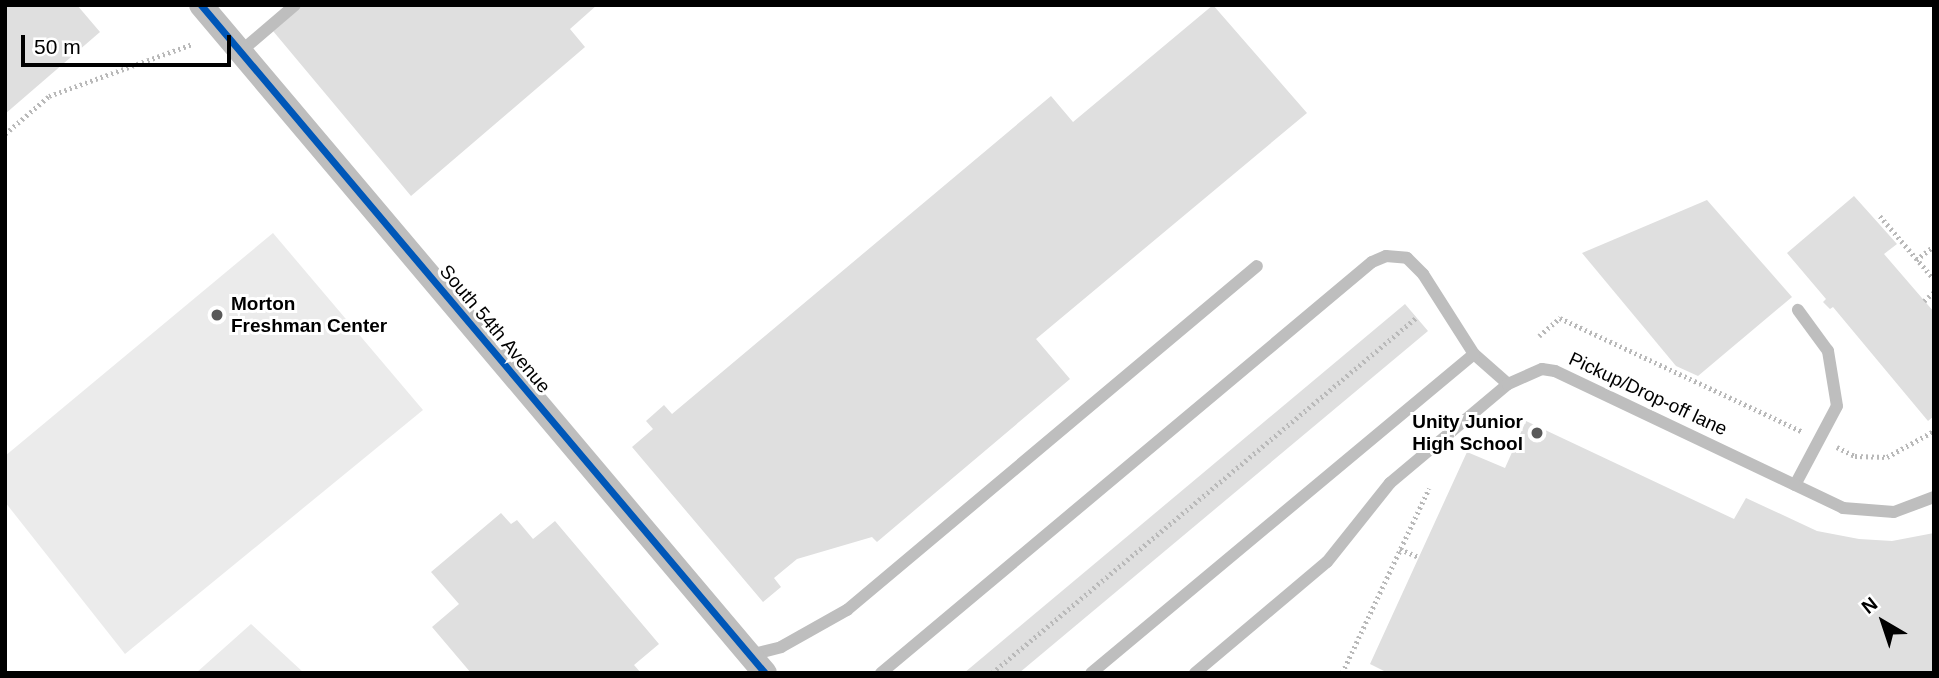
<!DOCTYPE html>
<style>
body{margin:0}
#map{position:relative;width:1939px;height:678px;overflow:hidden;background:#fff;font-family:Helvetica,sans-serif}
div>[style]{position:absolute}
.green>*{inset:0;background:#ebebeb}
.building>*{inset:0;background:#dfdfdf}
.path>*{height:4.5px;margin-top:-2.25px;transform-origin:0;background:repeating-linear-gradient(90deg,#b9b9b9 0 2px,transparent 0 5.5px)}
.lane>*{height:12px;margin:-6px;padding:0 6px;transform-origin:6px;border-radius:6px;background:#bebebe}
.street>*{height:24px;margin:-12px;padding:0 12px;transform-origin:12px;border-radius:12px;background:#bebebe}
.cycleway>*{height:7px;margin:-3.5px;padding:0 3.5px;transform-origin:3.5px;border-radius:3.5px;background:#0057b8}
.dots>*{width:19px;height:19px;translate:-50% -50%;box-sizing:border-box;border:4px solid #fff;border-radius:50%}
span{translate:-50% -50%;white-space:nowrap;text-align:center;line-height:1.15;-webkit-text-stroke:6px #fff;paint-order:stroke}
.poi-label{font-size:19px;color:#000;font-weight:700}
.left{translate:0 -50%;text-align:left}
.right{translate:-100% -50%;text-align:right}
.street-label{font-size:19px;color:#000}
.frame{position:absolute;inset:0;border:7px solid #000;pointer-events:none}
.north{position:absolute;left:1848px;top:587px;width:70px;height:70px;-webkit-text-stroke:5px #fff;paint-order:stroke;rotate:321deg;font-size:19px;font-weight:700;line-height:28px;text-align:center;color:#000}
.north::after{content:'';display:block;margin:auto;width:24px;height:32px;background:#000;clip-path:polygon(50% 0,100% 100%,50% 72%,0 100%)}
.scale{position:absolute;left:21px;top:35px;width:210px;height:32px;box-sizing:border-box;border:4px solid #000;border-top:0;padding-left:9px;font-size:21px;line-height:24px;white-space:nowrap;color:#000;-webkit-text-stroke:5px #fff;paint-order:stroke}
</style>
<div id="map">
<div class="green">
<div style="clip-path:polygon(273px 233px,423px 410px,125px 654px,5px 502px,5px 456px)"></div>
<div style="clip-path:polygon(251px 624px,304px 673px,196px 673px)"></div>
</div>
<div class="building">
<div style="clip-path:polygon(5px 5px,77px 5px,100px 32px,5px 114px)"></div>
<div style="clip-path:polygon(303px 5px,597px 5px,570px 29px,585px 47px,411px 196px,273px 31px)"></div>
<div style="clip-path:polygon(1213px 5px,1307px 113px,1036px 339px,1070px 379px,877px 542px,872px 537px,797px 559px,774px 578px,781px 587px,763px 602px,632px 447px,653px 429px,646px 421px,664px 405px,672px 414px,1051px 96px,1073px 122px)"></div>
<div style="clip-path:polygon(1854px 196px,1897px 244px,1884px 254px,1934px 312px,1934px 416px,1928px 421px,1833px 307px,1830px 309px,1823px 302px,1826px 299px,1787px 253px)"></div>
<div style="clip-path:polygon(1707px 200px,1792px 297px,1698px 376px,1676px 366px,1582px 253px)"></div>
<div style="clip-path:polygon(1405px 304px,1428px 331px,1019px 673px,964px 673px)"></div>
<div style="clip-path:polygon(1526px 421px,1734px 519px,1746px 498px,1817px 531px,1859px 539px,1892px 541px,1934px 533px,1934px 673px,1388px 673px,1370px 664px,1467px 452px,1505px 468px)"></div>
<div style="clip-path:polygon(501px 513px,511px 524px,517px 520px,533px 539px,555px 521px,659px 644px,634px 665px,641px 673px,471px 673px,432px 627px,459px 604px,431px 572px)"></div>
</div>
<div class="path">
<div style="left:5px;top:134px;width:58px;rotate:-40.8deg"></div>
<div style="left:49px;top:96px;width:153px;rotate:-19.9deg"></div>
<div style="left:1880px;top:216px;width:83px;rotate:49.4deg"></div>
<div style="left:1916px;top:260px;width:23px;rotate:-38deg"></div>
<div style="left:1924px;top:301px;width:13px;rotate:-42deg"></div>
<div style="left:1539px;top:336px;width:28px;rotate:-41deg"></div>
<div style="left:1560px;top:318px;width:268px;rotate:25.1deg"></div>
<div style="left:1837px;top:447px;width:20px;rotate:27deg"></div>
<div style="left:1855px;top:456px;width:32px;rotate:2deg"></div>
<div style="left:1887px;top:457px;width:54px;rotate:-29deg"></div>
<div style="left:1400px;top:549px;width:21px;rotate:23deg"></div>
<div style="left:992px;top:673px;width:554px;rotate:-39.95deg"></div>
<div style="left:1342px;top:673px;width:204px;rotate:-64.8deg"></div>
</div>
<div class="lane">
<div style="left:240px;top:52px;width:72px;rotate:-40.5deg"></div>
<div style="left:1474px;top:354px;width:45px;rotate:41.4deg"></div>
<div style="left:1795px;top:485px;width:89px;rotate:-62deg"></div>
<div style="left:1837px;top:406px;width:56px;rotate:-99.3deg"></div>
<div style="left:1828px;top:351px;width:51px;rotate:-126.2deg"></div>
<div style="left:750px;top:655px;width:32px;rotate:-14deg"></div>
<div style="left:781px;top:647px;width:76px;rotate:-29.3deg"></div>
<div style="left:847px;top:610px;width:535px;rotate:-40deg"></div>
<div style="left:881px;top:673px;width:640px;rotate:-39.93deg"></div>
<div style="left:1372px;top:262px;width:15px;rotate:-23deg"></div>
<div style="left:1386px;top:256px;width:21px;rotate:5deg"></div>
<div style="left:1407px;top:258px;width:23px;rotate:45deg"></div>
<div style="left:1423px;top:274px;width:95px;rotate:57.5deg"></div>
<div style="left:1474px;top:354px;width:498px;rotate:140.2deg"></div>
<div style="left:1195px;top:673px;width:172px;rotate:-40.1deg"></div>
<div style="left:1327px;top:562px;width:101px;rotate:-51.4deg"></div>
<div style="left:1390px;top:483px;width:154px;rotate:-40deg"></div>
<div style="left:1508px;top:384px;width:37px;rotate:-24deg"></div>
<div style="left:1542px;top:369px;width:13px;rotate:9deg"></div>
<div style="left:1555px;top:371px;width:319px;rotate:25.4deg"></div>
<div style="left:1843px;top:508px;width:51px;rotate:4.5deg"></div>
<div style="left:1894px;top:512px;width:43px;rotate:-20.6deg"></div>
</div>
<div class="street">
<div style="left:201px;top:5px;width:874px;rotate:49.83deg"></div>
</div>
<div class="cycleway">
<div style="left:201px;top:5px;width:874px;rotate:49.83deg"></div>
</div>
<div class="dots">
<div style="left:217px;top:315px;background:#595959"></div>
<div style="left:1537px;top:433px;background:#595959"></div>
</div>
<div class="poi-label">
<span class="left" style="left:231px;top:315px">Morton<br>Freshman Center</span>
<span class="right" style="left:1523px;top:433px">Unity Junior<br>High School</span>
</div>
<div class="street-label">
<span style="left:495px;top:329px;rotate:50deg">South 54th Avenue</span>
<span style="left:1648px;top:394px;rotate:25deg">Pickup/Drop-off lane</span>
</div>
<div class="frame"></div>
<div class="north">N</div>
<div class="scale">50 m</div>
</div>
